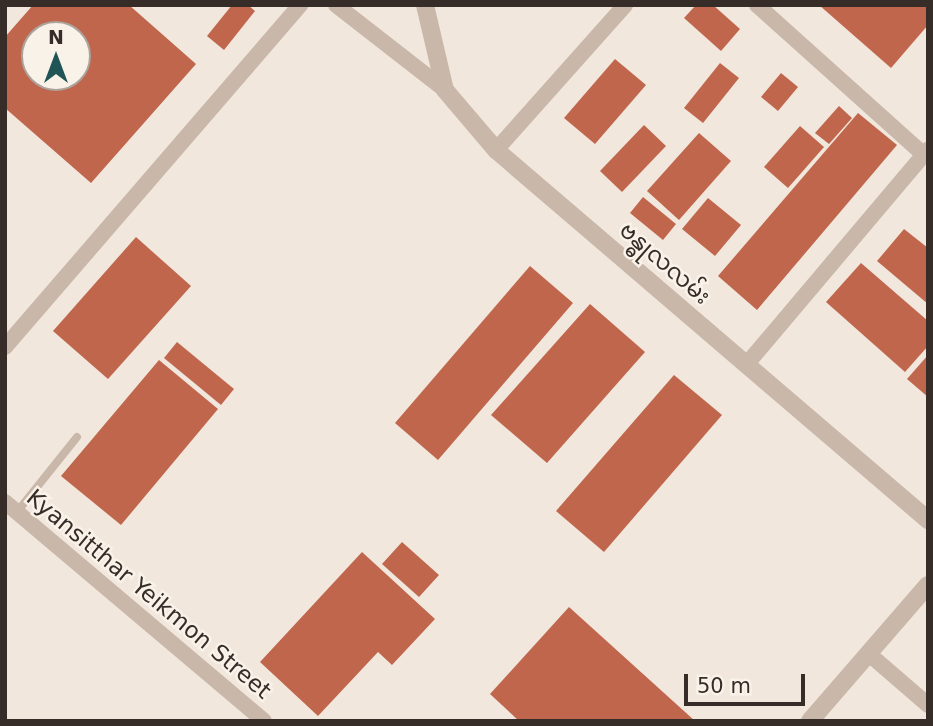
<!DOCTYPE html>
<meta charset="utf-8">
<style>
body{margin:0}
#map{position:relative;width:933px;height:726px;overflow:hidden;background:#f1e7dd;font-family:"DejaVu Sans","Noto Sans Myanmar",sans-serif}
div>[style]{position:absolute}
.building>*{inset:0;background:#c0664c}
.service>*{height:8px;margin:-4px;padding:0 4px;transform-origin:4px;border-radius:4px;background:#c9b7aa}
.minor>*{height:16px;margin:-8px;padding:0 8px;transform-origin:8px;border-radius:8px;background:#c9b7aa}
.tertiary>*{height:18px;margin:-9px;padding:0 9px;transform-origin:9px;border-radius:9px;background:#c9b7aa}
span{translate:-50% -50%;white-space:nowrap;text-align:center;line-height:1.15;-webkit-text-stroke:5px #f9f2e9;paint-order:stroke}
.street-label{font-size:23px;color:#362d29}
.frame{position:absolute;inset:0;border:7px solid #362d29;pointer-events:none}
.north{position:absolute;left:21px;top:21px;width:70px;height:70px;box-sizing:border-box;background:#f9f2e9;border:2px solid #aba39c;border-radius:50%;rotate:0deg;font-size:19px;font-weight:700;line-height:28px;text-align:center;color:#362d29}
.north::after{content:'';display:block;margin:auto;width:24px;height:32px;background:#205456;clip-path:polygon(50% 0,100% 100%,50% 72%,0 100%)}
.scale{position:absolute;left:684px;top:674px;width:121px;height:32px;box-sizing:border-box;border:4px solid #362d29;border-top:0;padding-left:9px;font-size:21px;line-height:24px;white-space:nowrap;color:#362d29;-webkit-text-stroke:5px #f9f2e9;paint-order:stroke}
</style>
<div id="map">
<div class="building">
<div style="clip-path:polygon(evenodd,33px 5px,129px 5px,196px 64px,91px 183px,5px 108px,5px 37px,33px 5px,35px 35px,77px 35px,77px 77px,35px 77px,35px 35px)"></div>
<div style="clip-path:polygon(232px 5px,248px 5px,255px 11px,224px 50px,207px 36px)"></div>
<div style="clip-path:polygon(696px 5px,713px 5px,740px 29px,721px 51px,684px 18px)"></div>
<div style="clip-path:polygon(819px 5px,928px 5px,928px 25px,891px 68px)"></div>
<div style="clip-path:polygon(615px 59px,646px 85px,595px 144px,564px 118px)"></div>
<div style="clip-path:polygon(720px 63px,739px 78px,703px 123px,684px 108px)"></div>
<div style="clip-path:polygon(781px 73px,798px 87px,778px 111px,761px 97px)"></div>
<div style="clip-path:polygon(839px 106px,852px 118px,829px 144px,815px 133px)"></div>
<div style="clip-path:polygon(858px 113px,897px 145px,757px 310px,718px 276px)"></div>
<div style="clip-path:polygon(644px 125px,666px 146px,622px 192px,600px 171px)"></div>
<div style="clip-path:polygon(800px 126px,824px 147px,788px 188px,764px 167px)"></div>
<div style="clip-path:polygon(699px 133px,731px 161px,679px 220px,647px 191px)"></div>
<div style="clip-path:polygon(643px 197px,676px 224px,663px 240px,630px 213px)"></div>
<div style="clip-path:polygon(708px 198px,741px 225px,715px 256px,682px 229px)"></div>
<div style="clip-path:polygon(904px 229px,928px 248px,928px 304px,877px 261px)"></div>
<div style="clip-path:polygon(136px 237px,191px 286px,108px 379px,53px 331px)"></div>
<div style="clip-path:polygon(861px 263px,928px 321px,928px 346px,905px 372px,826px 302px)"></div>
<div style="clip-path:polygon(530px 266px,573px 303px,438px 460px,395px 423px)"></div>
<div style="clip-path:polygon(590px 304px,645px 352px,547px 463px,491px 415px)"></div>
<div style="clip-path:polygon(177px 342px,234px 389px,221px 405px,164px 358px)"></div>
<div style="clip-path:polygon(928px 355px,928px 397px,907px 379px)"></div>
<div style="clip-path:polygon(159px 360px,218px 409px,121px 525px,61px 476px)"></div>
<div style="clip-path:polygon(674px 375px,722px 415px,604px 552px,556px 511px)"></div>
<div style="clip-path:polygon(402px 542px,439px 575px,419px 597px,382px 564px)"></div>
<div style="clip-path:polygon(362px 552px,435px 619px,392px 665px,378px 652px,318px 716px,260px 662px)"></div>
<div style="clip-path:polygon(569px 607px,695px 721px,519px 721px,490px 694px)"></div>
</div>
<div class="service">
<div style="left:17px;top:512px;width:96px;rotate:-51.3deg"></div>
</div>
<div class="minor">
<div style="left:336px;top:5px;width:138px;rotate:37.9deg"></div>
<div style="left:757px;top:5px;width:224px;rotate:41.9deg"></div>
<div style="left:496px;top:150px;width:194px;rotate:-48.3deg"></div>
<div style="left:5px;top:347px;width:452px;rotate:-49.2deg"></div>
<div style="left:746px;top:365px;width:282px;rotate:-49.8deg"></div>
<div style="left:5px;top:502px;width:339px;rotate:40.2deg"></div>
<div style="left:869px;top:654px;width:78px;rotate:40.8deg"></div>
</div>
<div class="tertiary">
<div style="left:425px;top:5px;width:87px;rotate:76.8deg"></div>
<div style="left:445px;top:90px;width:79px;rotate:49.6deg"></div>
<div style="left:496px;top:150px;width:569px;rotate:40.58deg"></div>
<div style="left:810px;top:721px;width:180px;rotate:-49.1deg"></div>
</div>
<div class="street-label">
<span style="left:665px;top:263px;rotate:41deg">ဗန္ဓုလလမ်း</span>
<span style="left:149px;top:594px;rotate:40deg">Kyansitthar Yeikmon Street</span>
</div>
<div class="frame"></div>
<div class="north">N</div>
<div class="scale">50 m</div>
</div>
